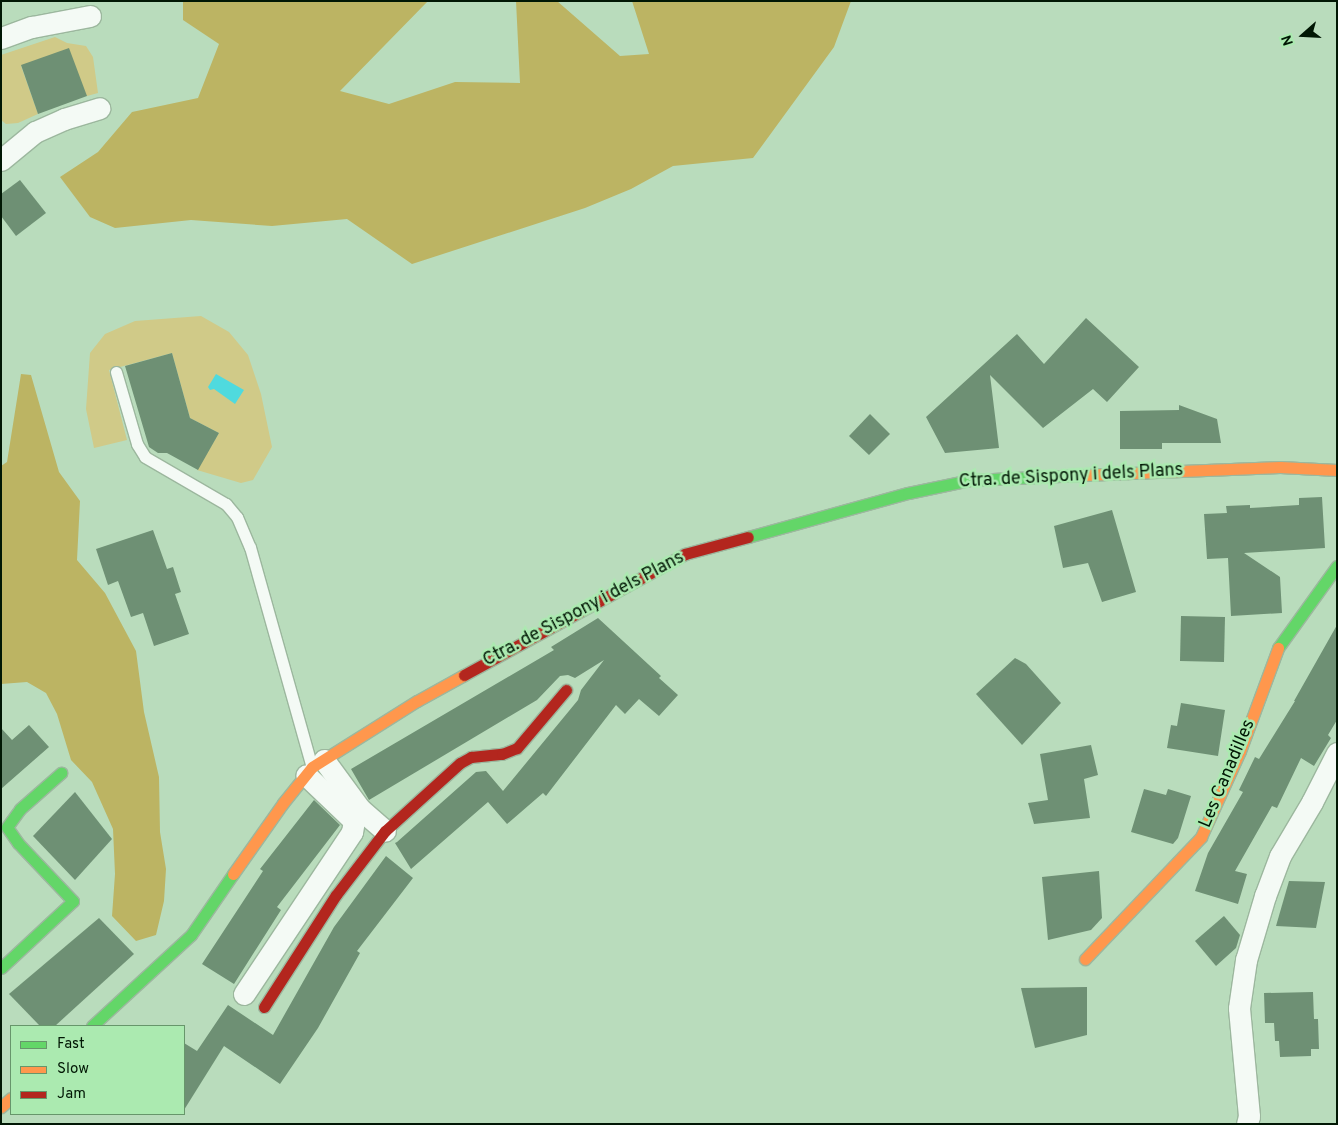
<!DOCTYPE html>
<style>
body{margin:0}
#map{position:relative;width:1338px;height:1125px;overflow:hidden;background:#b9dcbc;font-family:Overpass,sans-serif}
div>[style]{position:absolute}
.green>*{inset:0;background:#d0ca88}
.forest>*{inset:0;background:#bcb463}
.water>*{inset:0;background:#4fdade}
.building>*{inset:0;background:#6e9074}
.roads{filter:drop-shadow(1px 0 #9cb79e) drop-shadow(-1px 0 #9cb79e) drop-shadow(0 1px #9cb79e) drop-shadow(0 -1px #9cb79e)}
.lane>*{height:11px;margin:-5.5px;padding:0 5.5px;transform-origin:5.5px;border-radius:5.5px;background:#f4faf5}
.street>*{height:21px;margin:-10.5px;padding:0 10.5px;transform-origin:10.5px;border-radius:10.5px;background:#f4faf5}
.fast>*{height:11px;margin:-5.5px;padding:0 5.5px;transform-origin:5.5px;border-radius:5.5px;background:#63d668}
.slow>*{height:11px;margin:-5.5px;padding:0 5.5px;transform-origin:5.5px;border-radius:5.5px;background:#ff974d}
.jam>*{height:11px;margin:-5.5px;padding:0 5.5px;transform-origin:5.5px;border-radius:5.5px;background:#b3261e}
span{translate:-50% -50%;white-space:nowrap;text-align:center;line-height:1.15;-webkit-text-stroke:5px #abeab0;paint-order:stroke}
.street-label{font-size:18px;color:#011704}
.frame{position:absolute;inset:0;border:2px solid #011704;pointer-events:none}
.legend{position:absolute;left:10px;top:1025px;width:175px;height:90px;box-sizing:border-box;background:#abeab0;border:1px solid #67966b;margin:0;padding:6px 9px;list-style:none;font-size:15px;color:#011704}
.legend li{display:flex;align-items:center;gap:10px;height:25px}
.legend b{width:25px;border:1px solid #67966b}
.north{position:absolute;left:1278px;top:10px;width:50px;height:50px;-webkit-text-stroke:4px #abeab0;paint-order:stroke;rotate:251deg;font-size:14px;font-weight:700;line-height:20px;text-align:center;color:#011704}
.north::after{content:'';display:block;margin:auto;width:18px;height:22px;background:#011704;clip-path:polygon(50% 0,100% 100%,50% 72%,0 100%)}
</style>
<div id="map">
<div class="green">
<div style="clip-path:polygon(55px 37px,67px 43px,86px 46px,93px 57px,98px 93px,87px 96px,21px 66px,38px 114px,18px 123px,6px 124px,1px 120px,1px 55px)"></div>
<div style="clip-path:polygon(201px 316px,229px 332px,248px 355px,261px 394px,272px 447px,253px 480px,241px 483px,197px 470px,219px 433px,190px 418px,172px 353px,109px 370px,127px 440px,94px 448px,86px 409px,90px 353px,105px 334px,135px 321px)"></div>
</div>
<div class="forest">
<div style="clip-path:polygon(183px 1px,428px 1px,340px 91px,389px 104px,455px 82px,520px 83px,516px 1px,557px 1px,620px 56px,649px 54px,632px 1px,851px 1px,834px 47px,753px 158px,673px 166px,631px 189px,585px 208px,412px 264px,347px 219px,272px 226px,191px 220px,115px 228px,90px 217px,60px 177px,98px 152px,132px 112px,198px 98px,219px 44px,183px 20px)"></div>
<div style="clip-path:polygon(21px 374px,31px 375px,59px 472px,80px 501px,77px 560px,105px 593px,136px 651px,144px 712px,159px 777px,160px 832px,166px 869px,164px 901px,156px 935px,136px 941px,112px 916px,115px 874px,113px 829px,92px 782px,71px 760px,57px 714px,46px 693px,27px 682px,1px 684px,1px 466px,7px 462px)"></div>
</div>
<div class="water">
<div style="clip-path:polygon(216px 374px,244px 390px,235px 404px,214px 389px,210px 390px,208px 387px)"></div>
</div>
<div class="building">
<div style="clip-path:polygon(69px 48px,87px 96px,38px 114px,21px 65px)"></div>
<div style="clip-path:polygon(20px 180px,46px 213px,16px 236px,1px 216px,1px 194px)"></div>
<div style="clip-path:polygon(1086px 318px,1139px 367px,1107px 402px,1093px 389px,1043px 428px,990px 375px,999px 448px,945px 453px,926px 417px,1017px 334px,1044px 364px)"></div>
<div style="clip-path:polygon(172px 353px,190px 418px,219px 433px,198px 470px,167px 453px,158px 453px,149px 447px,125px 366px)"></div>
<div style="clip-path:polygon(1179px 405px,1217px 419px,1221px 443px,1162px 443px,1162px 449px,1120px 449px,1120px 411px,1179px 410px)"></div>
<div style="clip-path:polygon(870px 414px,890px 434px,869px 455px,849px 436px)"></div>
<div style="clip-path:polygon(1322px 497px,1325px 548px,1244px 553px,1280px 577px,1282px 613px,1231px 616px,1228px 558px,1207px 559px,1204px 514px,1227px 513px,1226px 506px,1250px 505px,1250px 508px,1299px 505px,1299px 498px)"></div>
<div style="clip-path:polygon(1112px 510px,1136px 592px,1102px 602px,1088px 563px,1063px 568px,1054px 526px)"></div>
<div style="clip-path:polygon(153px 530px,167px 569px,173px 567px,181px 592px,175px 594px,189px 634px,154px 646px,143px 613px,131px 617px,118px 581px,108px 585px,96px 549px)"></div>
<div style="clip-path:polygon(1181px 616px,1225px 617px,1224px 662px,1180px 661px)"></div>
<div style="clip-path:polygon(598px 618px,661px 676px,659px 678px,678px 695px,659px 716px,639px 699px,625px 714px,616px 705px,546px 796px,543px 793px,507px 824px,488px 802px,411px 869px,395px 843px,397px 842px,476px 772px,486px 771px,503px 791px,578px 700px,581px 690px,604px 660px,575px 678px,568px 675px,560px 676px,537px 700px,369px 800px,351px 769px,554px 650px,551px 647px)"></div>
<div style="clip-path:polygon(1337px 625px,1337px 720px,1328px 735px,1331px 738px,1314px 766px,1301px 758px,1277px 808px,1272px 806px,1235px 871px,1247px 874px,1238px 904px,1195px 891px,1208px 853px,1243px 792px,1239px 790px,1255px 757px,1259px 759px,1295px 701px,1294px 701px)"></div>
<div style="clip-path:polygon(1015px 658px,1026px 664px,1061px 703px,1022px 745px,976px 694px)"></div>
<div style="clip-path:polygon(1181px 703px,1225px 710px,1218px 756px,1167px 748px,1171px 725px,1177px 726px)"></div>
<div style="clip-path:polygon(29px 725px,49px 747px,1px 789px,1px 728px,12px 740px)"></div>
<div style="clip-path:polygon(1091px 745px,1098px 775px,1084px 779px,1090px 818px,1034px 824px,1028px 803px,1048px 800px,1040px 754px)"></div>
<div style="clip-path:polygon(1144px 789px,1166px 795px,1168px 789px,1191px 796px,1178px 838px,1173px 844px,1131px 832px)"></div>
<div style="clip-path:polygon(75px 792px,112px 839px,75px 880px,33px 836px)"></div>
<div style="clip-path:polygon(314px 800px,340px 825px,277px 907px,281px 910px,234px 984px,202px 964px,263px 871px,260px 869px)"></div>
<div style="clip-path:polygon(386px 856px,413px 878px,357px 951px,360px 953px,318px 1028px,280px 1084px,224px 1046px,184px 1110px,184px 1043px,197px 1051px,228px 1005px,273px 1035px,334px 927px)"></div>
<div style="clip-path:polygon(1099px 871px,1102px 918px,1091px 930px,1048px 940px,1042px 877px)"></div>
<div style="clip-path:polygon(1289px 881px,1325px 882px,1316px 928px,1276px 926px)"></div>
<div style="clip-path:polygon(1224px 916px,1240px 935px,1236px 948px,1216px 966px,1195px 941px)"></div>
<div style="clip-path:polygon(99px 918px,134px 954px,55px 1026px,40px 1026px,9px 994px)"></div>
<div style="clip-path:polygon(1087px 987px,1087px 1035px,1035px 1048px,1021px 988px)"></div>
<div style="clip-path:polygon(1313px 992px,1314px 1019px,1318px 1019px,1319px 1049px,1311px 1049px,1311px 1056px,1280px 1057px,1279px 1041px,1275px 1041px,1274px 1023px,1265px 1023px,1264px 993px)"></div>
</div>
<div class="roads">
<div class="lane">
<div style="left:116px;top:372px;width:75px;rotate:73.7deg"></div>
<div style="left:137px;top:444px;width:15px;rotate:58deg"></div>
<div style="left:145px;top:457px;width:94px;rotate:30.1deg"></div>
<div style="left:226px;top:504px;width:17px;rotate:50deg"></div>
<div style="left:237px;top:517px;width:33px;rotate:67deg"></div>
<div style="left:250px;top:547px;width:229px;rotate:74.3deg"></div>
</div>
<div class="street">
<div style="left:1px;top:38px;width:33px;rotate:-20deg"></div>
<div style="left:32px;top:27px;width:59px;rotate:-10.7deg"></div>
<div style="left:1px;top:160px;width:44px;rotate:-39.5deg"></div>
<div style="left:35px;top:132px;width:32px;rotate:-24deg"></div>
<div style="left:64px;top:119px;width:37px;rotate:-17deg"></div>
<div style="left:324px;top:760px;width:61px;rotate:53.7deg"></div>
<div style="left:360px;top:809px;width:33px;rotate:41deg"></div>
<div style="left:244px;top:994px;width:195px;rotate:-56.3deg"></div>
<div style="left:352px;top:832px;width:11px;rotate:-80deg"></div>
<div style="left:354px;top:821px;width:66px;rotate:-136.2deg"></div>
<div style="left:1247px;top:1124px;width:8px;rotate:-76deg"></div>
<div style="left:1249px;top:1116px;width:108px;rotate:-95.3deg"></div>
<div style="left:1239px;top:1008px;width:49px;rotate:-81.7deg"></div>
<div style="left:1246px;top:960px;width:67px;rotate:-73.5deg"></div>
<div style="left:1265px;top:896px;width:43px;rotate:-69.4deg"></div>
<div style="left:1280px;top:856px;width:63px;rotate:-59.3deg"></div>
<div style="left:1312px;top:802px;width:55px;rotate:-63deg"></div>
</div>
<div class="fast">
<div style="left:748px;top:537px;width:166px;rotate:-15.4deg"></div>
<div style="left:908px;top:493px;width:63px;rotate:-11.8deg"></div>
<div style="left:970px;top:480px;width:113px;rotate:-2.5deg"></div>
<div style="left:1278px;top:648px;width:101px;rotate:-54.3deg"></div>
<div style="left:1px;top:968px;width:98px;rotate:-42.9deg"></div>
<div style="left:73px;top:901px;width:80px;rotate:-133.5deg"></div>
<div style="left:18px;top:843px;width:19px;rotate:-125deg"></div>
<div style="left:7px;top:827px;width:22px;rotate:-54deg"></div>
<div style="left:20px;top:809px;width:55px;rotate:-41.3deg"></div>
<div style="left:92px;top:1026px;width:134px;rotate:-42.6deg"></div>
<div style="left:191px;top:935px;width:74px;rotate:-55.5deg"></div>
</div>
<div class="slow">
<div style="left:1083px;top:475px;width:197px;rotate:-2.3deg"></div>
<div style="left:1280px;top:467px;width:57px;rotate:3deg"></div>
<div style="left:233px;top:874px;width:87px;rotate:-54.8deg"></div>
<div style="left:283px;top:803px;width:46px;rotate:-51.1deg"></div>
<div style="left:312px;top:767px;width:124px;rotate:-32.2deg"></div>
<div style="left:417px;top:701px;width:54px;rotate:-29deg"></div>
<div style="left:1085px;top:959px;width:168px;rotate:-46.4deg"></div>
<div style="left:1201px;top:837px;width:94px;rotate:-65.6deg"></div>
<div style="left:1240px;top:751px;width:110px;rotate:-69.7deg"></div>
<div style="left:1px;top:1107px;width:13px;rotate:-42deg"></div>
</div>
<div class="jam">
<div style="left:464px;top:675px;width:252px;rotate:-28.7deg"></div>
<div style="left:685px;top:554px;width:65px;rotate:-15.1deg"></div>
<div style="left:264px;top:1007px;width:133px;rotate:-57.3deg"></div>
<div style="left:336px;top:895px;width:81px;rotate:-52.6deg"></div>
<div style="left:385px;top:831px;width:101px;rotate:-42.2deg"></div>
<div style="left:460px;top:763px;width:13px;rotate:-29deg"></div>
<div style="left:471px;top:757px;width:31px;rotate:-6deg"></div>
<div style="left:502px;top:754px;width:16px;rotate:-22deg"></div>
<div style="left:517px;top:748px;width:76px;rotate:-49.8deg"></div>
</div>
</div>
<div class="street-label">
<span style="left:1071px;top:477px;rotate:-3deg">Ctra. de Sispony i dels Plans</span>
<span style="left:584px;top:610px;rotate:-28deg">Ctra. de Sispony i dels Plans</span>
<span style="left:1228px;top:774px;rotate:-67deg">Les Canadilles</span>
</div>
<div class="frame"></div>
<ul class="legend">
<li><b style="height:6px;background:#63d668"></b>Fast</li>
<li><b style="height:6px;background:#ff974d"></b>Slow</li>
<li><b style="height:6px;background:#b3261e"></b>Jam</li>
</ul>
<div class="north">N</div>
</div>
